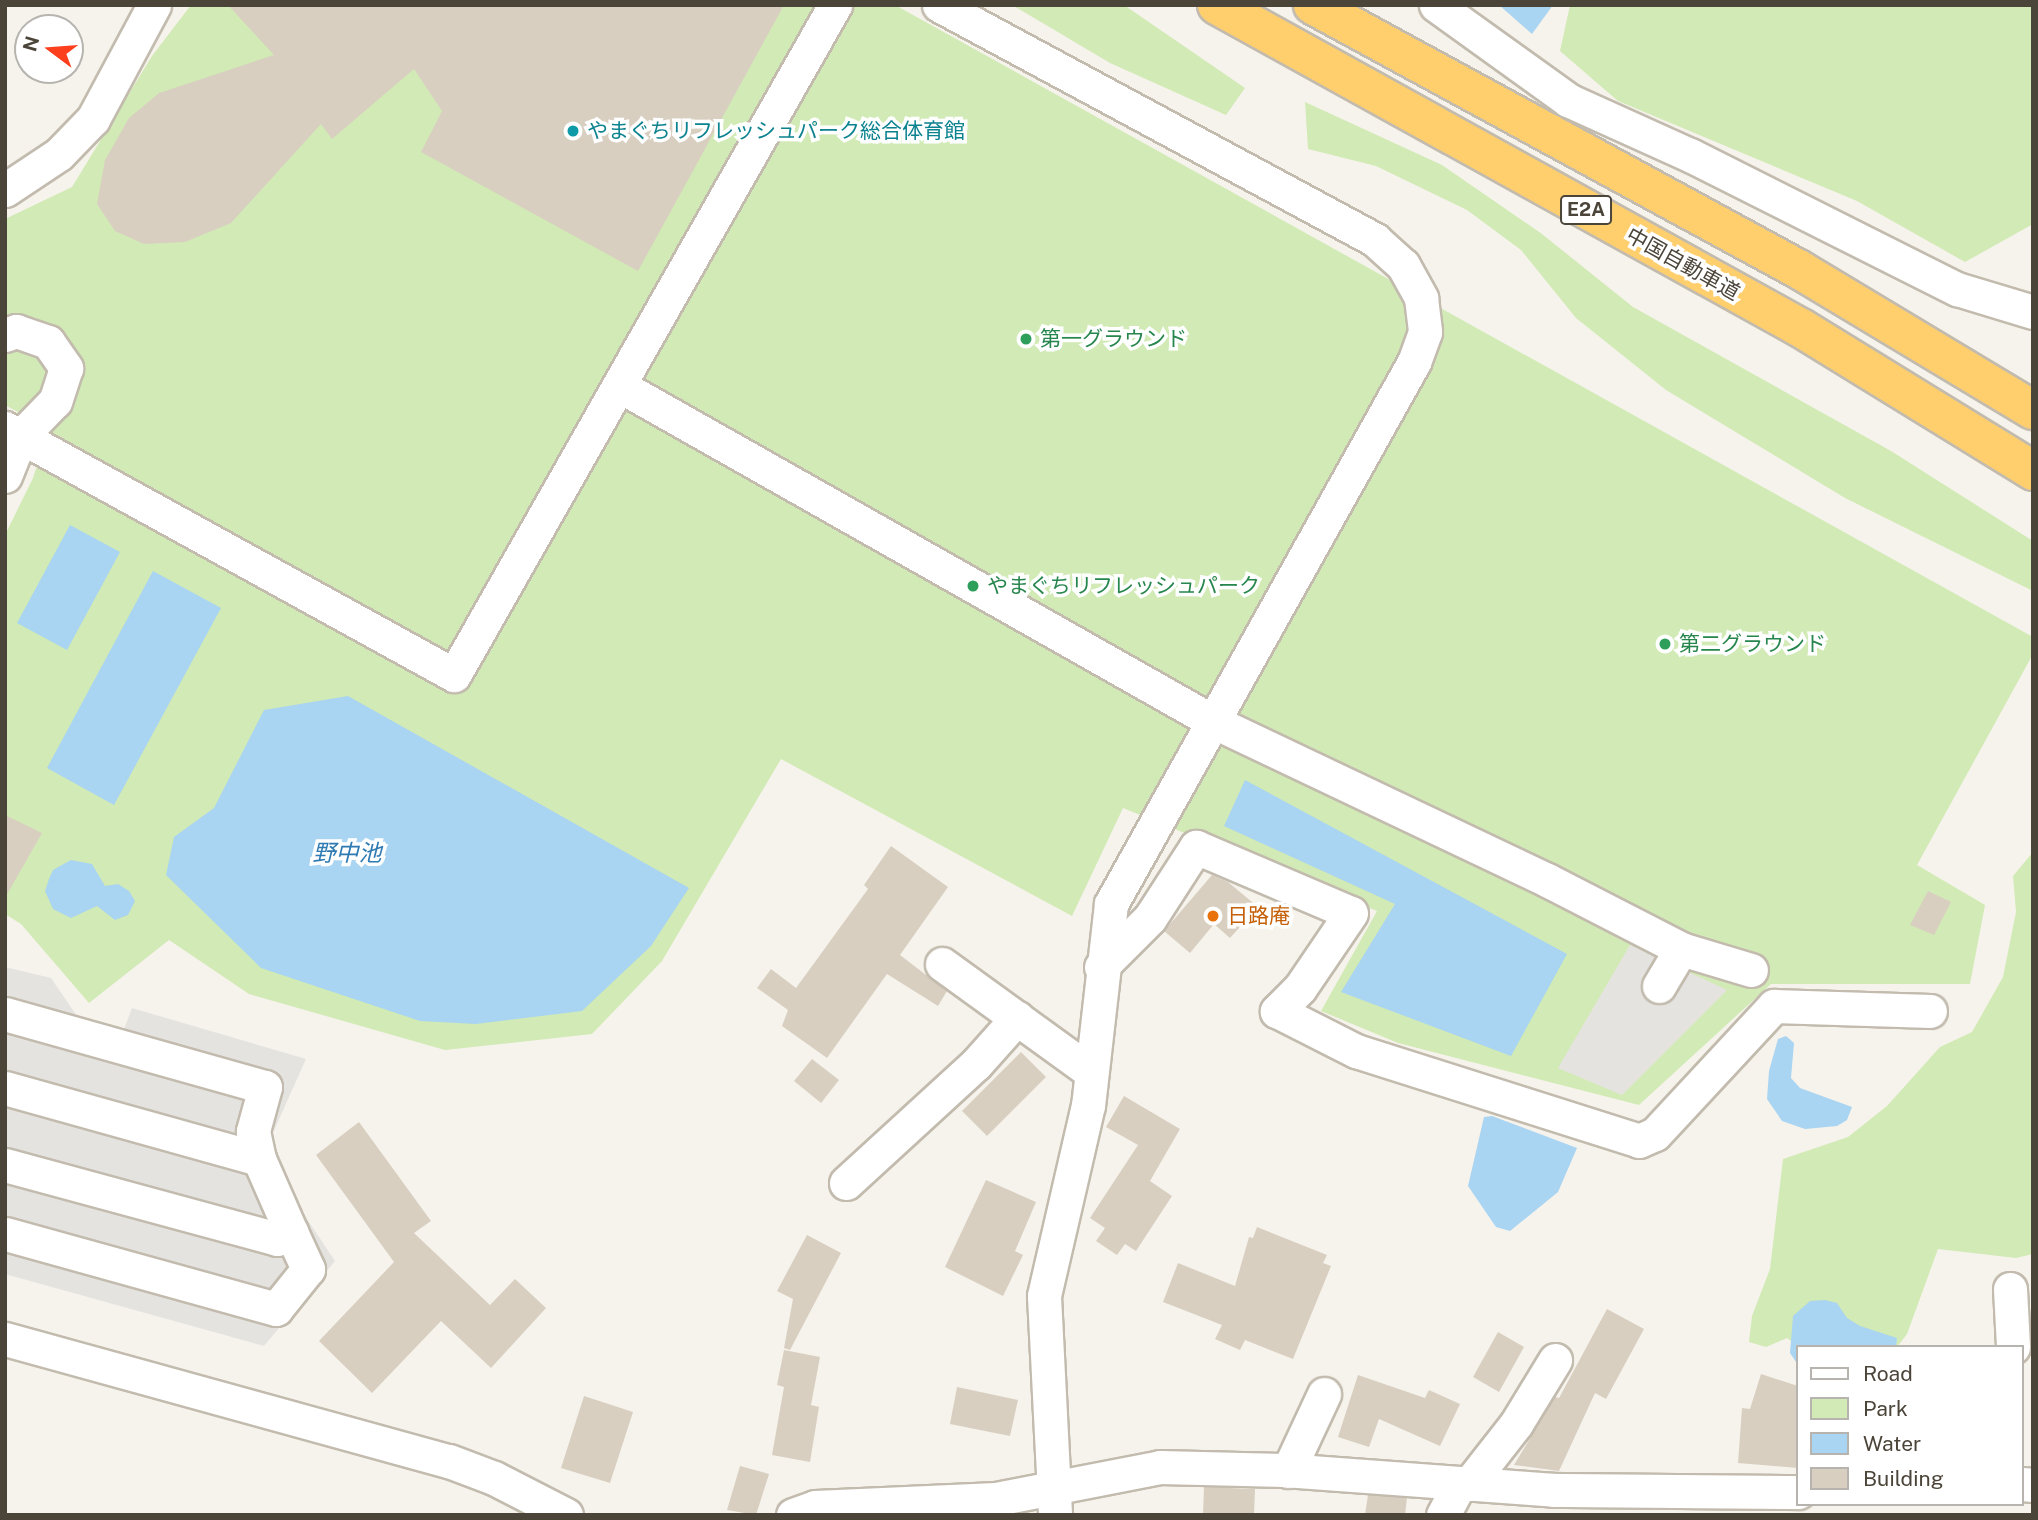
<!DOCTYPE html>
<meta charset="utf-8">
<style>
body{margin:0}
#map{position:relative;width:2038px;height:1520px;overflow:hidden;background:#f6f3ec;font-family:"Public Sans","Noto Sans JP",sans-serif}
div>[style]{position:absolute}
.green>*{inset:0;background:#d2eab5}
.parking>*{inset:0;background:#e5e3e0}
.water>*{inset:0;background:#a9d4f2}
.building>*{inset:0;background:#d8cfc1}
.roads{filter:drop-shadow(2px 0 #c2bbae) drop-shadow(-2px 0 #c2bbae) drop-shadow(0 2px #c2bbae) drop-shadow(0 -2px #c2bbae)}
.minor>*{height:33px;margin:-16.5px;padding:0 16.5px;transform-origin:16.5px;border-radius:16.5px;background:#fff}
.highway>*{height:38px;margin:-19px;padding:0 19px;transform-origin:19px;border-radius:19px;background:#ffcf6e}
.dots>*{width:19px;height:19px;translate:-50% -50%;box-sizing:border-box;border:4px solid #fff;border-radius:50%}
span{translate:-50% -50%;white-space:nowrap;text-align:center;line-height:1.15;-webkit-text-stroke:7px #fff;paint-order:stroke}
.shield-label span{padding:2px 5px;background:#fff;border:2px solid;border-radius:5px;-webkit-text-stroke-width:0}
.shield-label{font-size:19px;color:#4b4439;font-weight:700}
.culture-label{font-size:21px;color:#0d838f}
.left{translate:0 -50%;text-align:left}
.street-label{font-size:21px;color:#4b4439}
.leisure-label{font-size:21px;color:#27864d}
.food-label{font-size:21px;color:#c56008}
.water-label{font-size:23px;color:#2e7ab2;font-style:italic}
.frame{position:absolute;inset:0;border:7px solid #4b4439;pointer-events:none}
.legend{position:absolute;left:1796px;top:1345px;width:228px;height:161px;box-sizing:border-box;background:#fff;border:2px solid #b7b4b0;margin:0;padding:9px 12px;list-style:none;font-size:21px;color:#4b4439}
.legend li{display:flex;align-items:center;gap:14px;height:35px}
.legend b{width:35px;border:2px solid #b7b4b0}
.north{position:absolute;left:14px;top:14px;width:70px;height:70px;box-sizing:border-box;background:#fff;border:2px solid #b7b4b0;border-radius:50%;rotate:286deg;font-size:19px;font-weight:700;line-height:28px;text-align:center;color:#4b4439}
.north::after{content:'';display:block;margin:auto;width:24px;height:32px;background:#fc3f1d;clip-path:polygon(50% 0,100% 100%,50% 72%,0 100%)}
</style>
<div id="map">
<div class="green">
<div style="clip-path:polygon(191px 5px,895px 5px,2033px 637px,2033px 654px,1917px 865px,1985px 905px,1970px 984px,1771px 984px,1639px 1105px,1398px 1043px,1321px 1011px,1377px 911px,1123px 808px,1072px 916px,781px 759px,662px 961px,592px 1034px,445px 1050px,249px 994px,169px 940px,89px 1003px,21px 924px,5px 914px,5px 535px,33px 478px,49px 429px,5px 405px,5px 219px,72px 187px,152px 56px)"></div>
<div style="clip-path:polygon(1012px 5px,1124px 5px,1245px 88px,1226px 115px,1110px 63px)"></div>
<div style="clip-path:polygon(1570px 5px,2033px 5px,2033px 224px,1965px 262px,1857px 201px,1618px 101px,1560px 51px)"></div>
<div style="clip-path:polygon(1305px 102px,1442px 165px,1542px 234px,1633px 307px,1891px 451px,2033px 541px,2033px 591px,1845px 498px,1666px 390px,1576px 318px,1521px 250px,1467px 210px,1376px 166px,1308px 149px)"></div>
<div style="clip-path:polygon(2033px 852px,2033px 1254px,2016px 1258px,1938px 1249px,1907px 1334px,1897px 1347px,1799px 1347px,1787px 1338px,1766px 1347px,1749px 1342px,1752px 1316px,1770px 1269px,1783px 1159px,1848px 1137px,1887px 1106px,1940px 1047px,1972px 1032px,2003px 977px,2016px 912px,2013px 876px)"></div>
</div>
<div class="parking">
<div style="clip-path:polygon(1630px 945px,1727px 990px,1622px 1095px,1558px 1068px)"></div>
<div style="clip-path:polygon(5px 967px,51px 978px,79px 1019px,123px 1032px,132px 1008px,306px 1059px,272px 1135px,285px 1186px,335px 1261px,264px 1346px,5px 1274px)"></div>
</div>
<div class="water">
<div style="clip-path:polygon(1499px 5px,1553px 5px,1532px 34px)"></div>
<div style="clip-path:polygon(70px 525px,120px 552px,67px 650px,17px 623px)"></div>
<div style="clip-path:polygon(153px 571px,221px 608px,114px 805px,47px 768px)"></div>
<div style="clip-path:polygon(348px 696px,689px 888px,651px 946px,582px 1011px,476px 1024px,420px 1021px,261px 968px,166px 875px,174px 837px,214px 808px,264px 710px)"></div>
<div style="clip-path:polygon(1245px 780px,1567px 954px,1511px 1056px,1341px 992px,1395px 904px,1224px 826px)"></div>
<div style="clip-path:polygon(71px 860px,92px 864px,105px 886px,118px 884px,129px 891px,135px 901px,128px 915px,115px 920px,97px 906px,71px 918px,53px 909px,45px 891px,49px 879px,53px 870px)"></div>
<div style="clip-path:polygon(1786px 1036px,1794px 1043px,1791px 1078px,1800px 1088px,1852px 1107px,1847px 1120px,1837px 1126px,1805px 1129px,1782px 1121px,1767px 1099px,1769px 1071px,1778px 1039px)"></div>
<div style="clip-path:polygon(1492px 1116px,1577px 1148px,1558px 1192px,1510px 1231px,1496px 1227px,1468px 1186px,1484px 1117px)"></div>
<div style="clip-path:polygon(1825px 1300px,1837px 1303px,1847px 1318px,1860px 1326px,1897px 1338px,1896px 1347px,1798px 1347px,1796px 1362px,1790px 1353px,1793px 1316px,1810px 1301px)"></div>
</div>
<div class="building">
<div style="clip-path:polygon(228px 5px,784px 5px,638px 271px,421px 152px,442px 111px,414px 69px,332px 139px,321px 124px,231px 223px,185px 242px,144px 244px,115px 231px,97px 204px,105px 160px,129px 118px,159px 93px,274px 55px)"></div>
<div style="clip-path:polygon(5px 815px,42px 833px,5px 898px)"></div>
<div style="clip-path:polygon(891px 846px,948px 887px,900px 955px,947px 991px,938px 1006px,887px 974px,827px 1058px,782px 1026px,788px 1010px,757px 988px,771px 969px,796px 988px,868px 889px,864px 885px)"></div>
<div style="clip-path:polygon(1212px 875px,1228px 882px,1258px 907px,1230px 938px,1214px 924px,1190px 953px,1164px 931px)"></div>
<div style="clip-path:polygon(1928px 891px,1951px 902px,1934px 935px,1910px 925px)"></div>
<div style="clip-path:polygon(1021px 1052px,1046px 1077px,987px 1136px,962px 1111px)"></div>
<div style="clip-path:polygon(812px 1059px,839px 1080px,821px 1103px,794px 1081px)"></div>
<div style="clip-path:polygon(1124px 1096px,1180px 1129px,1150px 1181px,1172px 1196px,1136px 1251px,1125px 1244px,1117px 1255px,1096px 1241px,1105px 1228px,1090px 1218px,1138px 1145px,1106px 1127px)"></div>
<div style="clip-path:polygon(359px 1122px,431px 1221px,414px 1233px,490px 1305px,515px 1279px,546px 1308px,491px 1368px,441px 1321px,372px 1393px,319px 1341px,394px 1262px,316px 1155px)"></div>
<div style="clip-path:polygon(986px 1180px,1036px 1202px,1015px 1251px,1023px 1255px,1003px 1296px,945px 1267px)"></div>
<div style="clip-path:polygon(1257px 1227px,1327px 1255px,1323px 1263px,1331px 1266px,1293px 1359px,1245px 1340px,1240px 1350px,1215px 1339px,1222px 1325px,1163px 1302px,1178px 1263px,1235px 1286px,1249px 1237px,1253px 1238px)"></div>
<div style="clip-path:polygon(807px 1235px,841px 1253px,790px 1350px,784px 1348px,793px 1299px,777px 1291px)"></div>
<div style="clip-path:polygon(1607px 1309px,1644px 1329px,1606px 1399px,1595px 1393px,1559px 1471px,1514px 1465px,1555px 1397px,1559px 1398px)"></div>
<div style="clip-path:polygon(1498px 1332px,1524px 1347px,1499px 1392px,1473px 1377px)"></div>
<div style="clip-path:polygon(784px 1350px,820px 1357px,811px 1405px,819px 1407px,810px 1462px,772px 1455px,784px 1387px,777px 1385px)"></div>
<div style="clip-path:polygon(1761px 1374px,1798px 1386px,1798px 1468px,1738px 1463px,1742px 1408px,1750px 1409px)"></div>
<div style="clip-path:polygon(1358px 1375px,1425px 1398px,1429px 1390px,1460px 1404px,1440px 1446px,1379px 1419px,1369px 1447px,1338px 1437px)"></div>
<div style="clip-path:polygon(957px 1387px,1018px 1400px,1010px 1436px,950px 1424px)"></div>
<div style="clip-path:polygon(584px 1396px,633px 1412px,610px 1483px,561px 1468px)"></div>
<div style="clip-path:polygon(740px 1466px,769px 1474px,756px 1515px,727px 1510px)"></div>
<div style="clip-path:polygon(1204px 1487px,1255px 1489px,1254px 1515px,1203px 1515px)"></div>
<div style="clip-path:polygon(1368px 1495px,1407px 1498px,1405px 1515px,1365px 1515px)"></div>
</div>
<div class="roads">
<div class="minor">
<div style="left:939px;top:5px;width:495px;rotate:28.3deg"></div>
<div style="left:1375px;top:240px;width:38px;rotate:42deg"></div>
<div style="left:1403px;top:265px;width:38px;rotate:61deg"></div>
<div style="left:1421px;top:298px;width:34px;rotate:83deg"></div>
<div style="left:1425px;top:332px;width:32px;rotate:110deg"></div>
<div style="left:1414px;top:362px;width:621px;rotate:119.21deg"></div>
<div style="left:1111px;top:904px;width:202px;rotate:96.5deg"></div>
<div style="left:1088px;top:1105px;width:196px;rotate:103deg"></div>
<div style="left:1044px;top:1296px;width:219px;rotate:87.1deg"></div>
<div style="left:1436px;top:5px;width:163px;rotate:35.7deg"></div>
<div style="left:1568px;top:100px;width:134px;rotate:24.3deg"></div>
<div style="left:1690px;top:155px;width:299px;rotate:26.7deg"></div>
<div style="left:1957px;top:289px;width:79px;rotate:16.8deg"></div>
<div style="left:5px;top:190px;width:65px;rotate:-33.7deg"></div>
<div style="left:59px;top:154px;width:49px;rotate:-45.8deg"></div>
<div style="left:93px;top:119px;width:129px;rotate:-61.8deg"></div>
<div style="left:5px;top:335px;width:12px;rotate:-20deg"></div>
<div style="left:16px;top:331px;width:34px;rotate:19deg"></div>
<div style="left:48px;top:342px;width:32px;rotate:55deg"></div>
<div style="left:66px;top:368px;width:35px;rotate:108deg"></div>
<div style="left:55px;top:401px;width:49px;rotate:134.2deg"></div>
<div style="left:21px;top:436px;width:43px;rotate:111.8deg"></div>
<div style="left:620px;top:386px;width:680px;rotate:29.5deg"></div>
<div style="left:1212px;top:721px;width:371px;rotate:25.4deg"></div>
<div style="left:1547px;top:880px;width:151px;rotate:27.2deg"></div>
<div style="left:1681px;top:949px;width:73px;rotate:16.7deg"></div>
<div style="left:5px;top:428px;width:512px;rotate:28.82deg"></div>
<div style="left:454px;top:675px;width:771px;rotate:-60.37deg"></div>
<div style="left:942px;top:964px;width:184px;rotate:35.9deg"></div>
<div style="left:1101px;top:967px;width:69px;rotate:-45deg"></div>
<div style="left:1150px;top:918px;width:85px;rotate:-57.1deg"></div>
<div style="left:1196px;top:847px;width:168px;rotate:23.1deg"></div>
<div style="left:1351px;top:913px;width:91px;rotate:124.2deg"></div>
<div style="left:1300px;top:988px;width:33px;rotate:135deg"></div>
<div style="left:1277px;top:1011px;width:89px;rotate:26.9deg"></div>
<div style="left:1356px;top:1051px;width:297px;rotate:17.6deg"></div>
<div style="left:1639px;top:1141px;width:17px;rotate:-24deg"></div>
<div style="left:1655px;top:1134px;width:175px;rotate:-47.1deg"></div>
<div style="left:1774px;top:1006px;width:156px;rotate:1.8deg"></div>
<div style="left:1659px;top:986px;width:43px;rotate:-59.3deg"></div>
<div style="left:5px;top:1014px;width:270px;rotate:15.7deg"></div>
<div style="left:265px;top:1087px;width:46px;rotate:105.3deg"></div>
<div style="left:253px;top:1131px;width:29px;rotate:78deg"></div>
<div style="left:259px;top:1159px;width:80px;rotate:66.3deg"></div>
<div style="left:5px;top:1088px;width:264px;rotate:15.6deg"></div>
<div style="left:5px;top:1165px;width:282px;rotate:15.2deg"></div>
<div style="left:277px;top:1239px;width:16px;rotate:-27deg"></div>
<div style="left:291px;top:1232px;width:41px;rotate:65.3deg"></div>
<div style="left:308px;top:1269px;width:51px;rotate:128.7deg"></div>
<div style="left:276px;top:1309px;width:281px;rotate:-164.5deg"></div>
<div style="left:846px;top:1183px;width:176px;rotate:-42.5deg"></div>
<div style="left:976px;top:1064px;width:62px;rotate:-48.3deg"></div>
<div style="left:2010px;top:1289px;width:58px;rotate:87deg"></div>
<div style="left:5px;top:1339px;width:460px;rotate:15.4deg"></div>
<div style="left:449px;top:1461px;width:48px;rotate:20.7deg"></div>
<div style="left:494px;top:1478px;width:81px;rotate:27.2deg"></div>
<div style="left:1288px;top:1471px;width:85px;rotate:-64.9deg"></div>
<div style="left:1469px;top:1484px;width:76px;rotate:-51.9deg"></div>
<div style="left:1516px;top:1424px;width:75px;rotate:-58.6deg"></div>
<div style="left:2022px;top:1484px;width:11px;rotate:5deg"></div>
<div style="left:793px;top:1515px;width:23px;rotate:-20deg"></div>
<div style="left:815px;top:1507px;width:181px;rotate:-2.5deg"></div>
<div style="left:996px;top:1499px;width:167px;rotate:-11deg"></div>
<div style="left:1160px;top:1467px;width:124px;rotate:1.4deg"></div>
<div style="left:1284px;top:1470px;width:271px;rotate:4.2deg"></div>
<div style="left:1554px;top:1490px;width:244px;rotate:0.5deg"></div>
<div style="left:1443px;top:1515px;width:36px;rotate:-62deg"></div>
</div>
<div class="highway">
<div style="left:1217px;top:5px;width:667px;rotate:28.95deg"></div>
<div style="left:1801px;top:328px;width:273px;rotate:31.6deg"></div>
<div style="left:1313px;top:5px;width:554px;rotate:28.55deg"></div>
<div style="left:1800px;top:270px;width:272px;rotate:31deg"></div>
</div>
</div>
<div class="dots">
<div style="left:573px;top:131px;background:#0f9aa8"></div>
<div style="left:1026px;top:339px;background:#2e9e5b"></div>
<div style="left:973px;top:586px;background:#2e9e5b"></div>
<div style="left:1665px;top:644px;background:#2e9e5b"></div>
<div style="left:1213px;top:916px;background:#e8710a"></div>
</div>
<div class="shield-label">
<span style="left:1586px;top:210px">E2A</span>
</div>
<div class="culture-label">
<span class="left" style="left:587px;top:131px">やまぐちリフレッシュパーク総合体育館</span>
</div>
<div class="street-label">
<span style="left:1683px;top:264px;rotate:29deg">中国自動車道</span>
</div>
<div class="leisure-label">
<span class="left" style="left:1040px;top:339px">第一グラウンド</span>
<span class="left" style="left:987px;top:586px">やまぐちリフレッシュパーク</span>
<span class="left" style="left:1679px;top:644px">第二グラウンド</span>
</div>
<div class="food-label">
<span class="left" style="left:1227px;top:916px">日路庵</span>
</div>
<div class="water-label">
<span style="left:347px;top:853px">野中池</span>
</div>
<div class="frame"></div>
<ul class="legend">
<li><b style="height:9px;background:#fff"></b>Road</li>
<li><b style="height:19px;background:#d2eab5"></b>Park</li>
<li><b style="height:19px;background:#a9d4f2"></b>Water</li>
<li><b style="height:19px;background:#d8cfc1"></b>Building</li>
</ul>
<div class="north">N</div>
</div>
